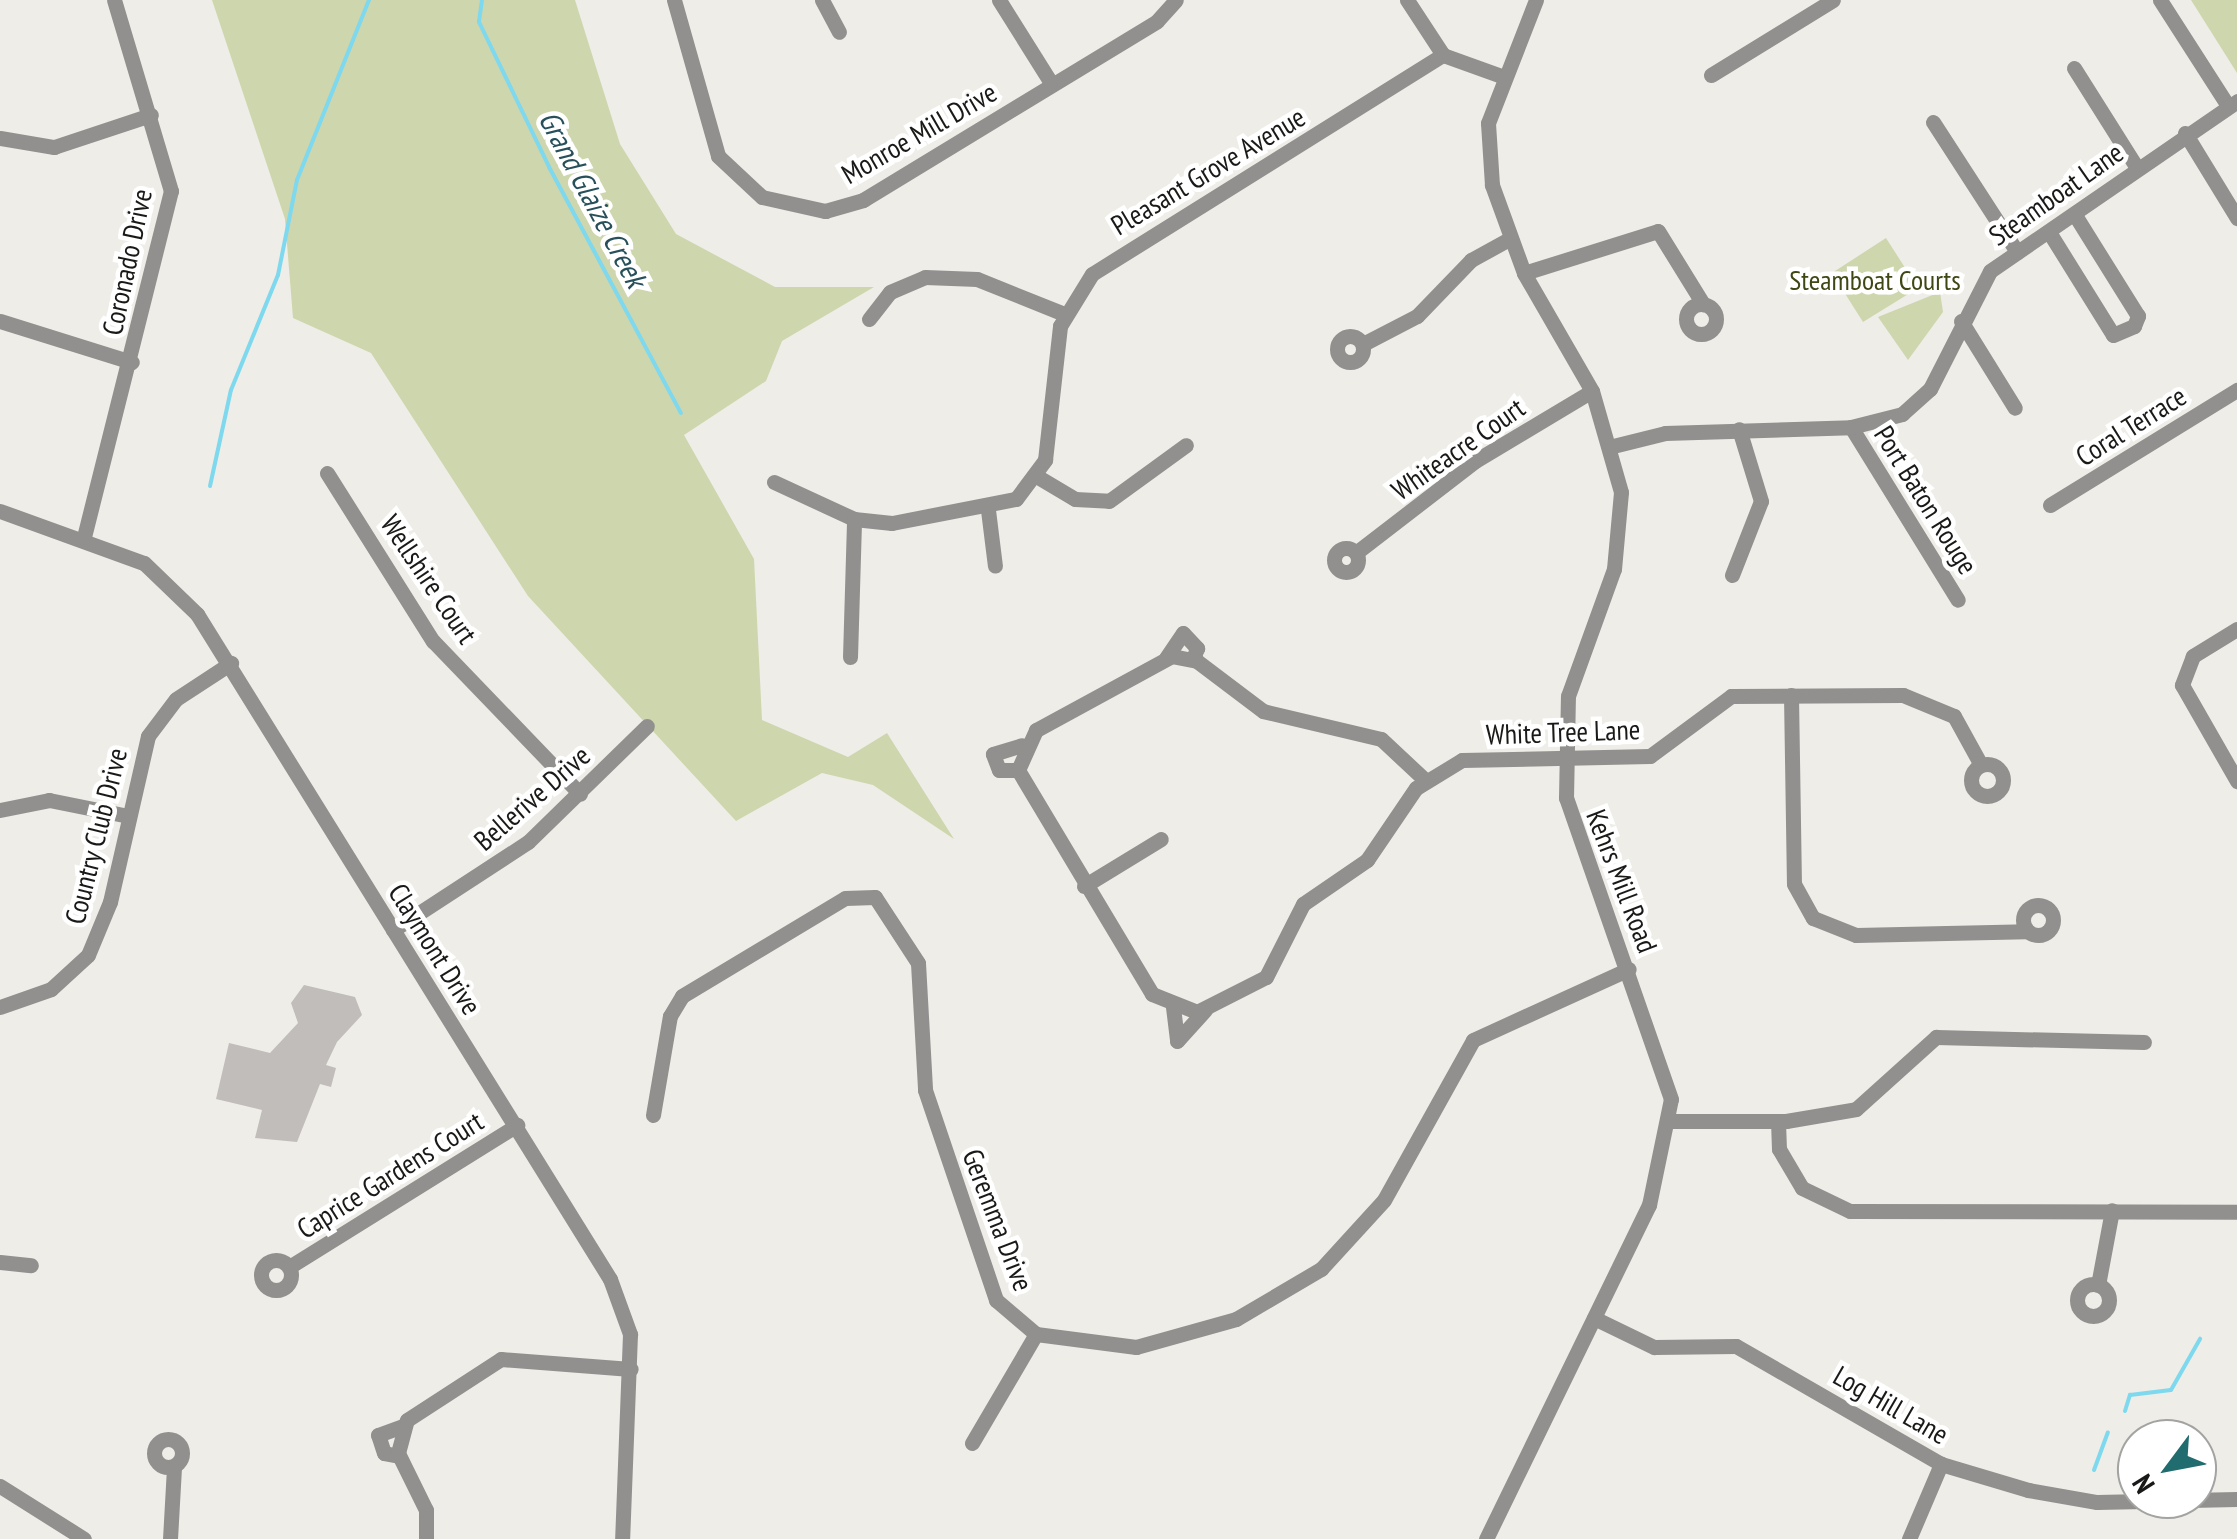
<!DOCTYPE html>
<style>
body{margin:0}
#map{position:relative;width:2237px;height:1539px;overflow:hidden;background:#eeede8;font-family:"PT Sans Narrow",sans-serif}
div>[style]{position:absolute}
.green>*{inset:0;background:#ced6ad}
.stream>*{height:4px;margin:-2px;padding:0 2px;transform-origin:2px;border-radius:2px;background:#7ed8ee}
.building>*{inset:0;background:#c1bdba}
.minor>*{height:15px;margin:-7.5px;padding:0 7.5px;transform-origin:7.5px;border-radius:7.5px;background:#91908e}
.minor>.ring{margin:-7.5px;padding:0;box-sizing:content-box;background:none;border:15px solid #91908e;border-radius:50%}
span{translate:-50% -50%;white-space:nowrap;text-align:center;line-height:1.15;-webkit-text-stroke:9px #fff;paint-order:stroke}
.street-label{font-size:28px;color:#191917}
.park-label{font-size:28px;color:#404714}
.water-label{font-size:30px;color:#27505a;font-style:italic}
.north{position:absolute;left:2117px;top:1419px;width:100px;height:100px;box-sizing:border-box;background:#fff;border:2px solid #a3a3a2;border-radius:50%;rotate:238deg;font-size:28px;font-weight:700;line-height:40px;text-align:center;color:#191917}
.north::after{content:'';display:block;margin:auto;width:35px;height:45px;background:#206c6e;clip-path:polygon(50% 0,100% 100%,50% 72%,0 100%)}
</style>
<div id="map">
<div class="green">
<div style="clip-path:polygon(212px 0,575px 0,620px 144px,676px 234px,775px 287px,874px 287px,782px 341px,766px 381px,684px 435px,754px 559px,762px 720px,848px 757px,887px 733px,954px 839px,873px 785px,822px 773px,736px 821px,528px 596px,371px 353px,293px 318px,285px 219px)"></div>
<div style="clip-path:polygon(2191px 0,2237px 0,2237px 73px)"></div>
<div style="clip-path:polygon(1886px 238px,1918px 288px,1863px 322px,1832px 273px)"></div>
<div style="clip-path:polygon(1940px 292px,1943px 312px,1908px 360px,1878px 317px)"></div>
</div>
<div class="stream">
<div style="left:482px;top:0;width:22px;rotate:98deg"></div>
<div style="left:479px;top:22px;width:161px;rotate:64.2deg"></div>
<div style="left:549px;top:167px;width:279px;rotate:61.8deg"></div>
<div style="left:210px;top:486px;width:98px;rotate:-77.7deg"></div>
<div style="left:231px;top:390px;width:124px;rotate:-67.8deg"></div>
<div style="left:278px;top:275px;width:97px;rotate:-78.7deg"></div>
<div style="left:297px;top:180px;width:194px;rotate:-68.2deg"></div>
<div style="left:2125px;top:1411px;width:17px;rotate:-73deg"></div>
<div style="left:2130px;top:1395px;width:41px;rotate:-7deg"></div>
<div style="left:2171px;top:1390px;width:59px;rotate:-60.4deg"></div>
<div style="left:2094px;top:1470px;width:40px;rotate:-69.8deg"></div>
</div>
<div class="building">
<div style="clip-path:polygon(304px 985px,355px 997px,362px 1015px,337px 1042px,326px 1065px,336px 1068px,331px 1087px,320px 1084px,297px 1142px,255px 1138px,262px 1110px,216px 1099px,229px 1043px,270px 1053px,298px 1023px,291px 1003px)"></div>
</div>
<div class="minor">
<div style="left:674px;top:0;width:162px;rotate:74.2deg"></div>
<div style="left:718px;top:156px;width:60px;rotate:43deg"></div>
<div style="left:762px;top:197px;width:65px;rotate:12.5deg"></div>
<div style="left:825px;top:211px;width:40px;rotate:-16deg"></div>
<div style="left:863px;top:200px;width:344px;rotate:-31.3deg"></div>
<div style="left:1157px;top:21px;width:28px;rotate:-48deg"></div>
<div style="left:822px;top:0;width:36px;rotate:62deg"></div>
<div style="left:999px;top:0;width:98px;rotate:57.9deg"></div>
<div style="left:1407px;top:0;width:66px;rotate:56.8deg"></div>
<div style="left:1443px;top:55px;width:65px;rotate:19.8deg"></div>
<div style="left:2160px;top:0;width:126px;rotate:57.3deg"></div>
<div style="left:2074px;top:68px;width:118px;rotate:57.8deg"></div>
<div style="left:1711px;top:75px;width:143px;rotate:-31.6deg"></div>
<div style="left:1933px;top:122px;width:155px;rotate:57.1deg"></div>
<div style="left:2185px;top:133px;width:100px;rotate:58.5deg"></div>
<div style="left:0;top:138px;width:55px;rotate:9.5deg"></div>
<div style="left:54px;top:147px;width:102px;rotate:-18.3deg"></div>
<div style="left:2049px;top:232px;width:121px;rotate:58.1deg"></div>
<div style="left:2113px;top:335px;width:23px;rotate:-23deg"></div>
<div style="left:2134px;top:326px;width:11px;rotate:-68deg"></div>
<div style="left:2138px;top:316px;width:119px;rotate:-122deg"></div>
<div style="left:1524px;top:273px;width:140px;rotate:-17.4deg"></div>
<div style="left:1658px;top:231px;width:86px;rotate:58.3deg"></div>
<div class="ring" style="left:1686px;top:304px;width:15px;height:15px"></div>
<div style="left:869px;top:319px;width:34px;rotate:-52deg"></div>
<div style="left:890px;top:292px;width:38px;rotate:-23deg"></div>
<div style="left:925px;top:277px;width:52px;rotate:2.2deg"></div>
<div style="left:977px;top:279px;width:94px;rotate:21.9deg"></div>
<div style="left:0;top:321px;width:138px;rotate:17.3deg"></div>
<div style="left:1961px;top:321px;width:102px;rotate:58.2deg"></div>
<div class="ring" style="left:1337px;top:336px;width:11px;height:11px"></div>
<div style="left:1363px;top:344px;width:61px;rotate:-27.4deg"></div>
<div style="left:1417px;top:316px;width:78px;rotate:-46deg"></div>
<div style="left:1471px;top:260px;width:43px;rotate:-28.9deg"></div>
<div style="left:1851px;top:427px;width:203px;rotate:58.3deg"></div>
<div style="left:1613px;top:446px;width:54px;rotate:-14deg"></div>
<div style="left:1665px;top:433px;width:186px;rotate:-1.8deg"></div>
<div style="left:1851px;top:427px;width:53px;rotate:-14.3deg"></div>
<div style="left:1902px;top:414px;width:38px;rotate:-42deg"></div>
<div style="left:1930px;top:389px;width:132px;rotate:-63deg"></div>
<div style="left:1990px;top:271px;width:300px;rotate:-34.5deg"></div>
<div style="left:327px;top:473px;width:199px;rotate:57.8deg"></div>
<div style="left:433px;top:641px;width:212px;rotate:46.1deg"></div>
<div style="left:1038px;top:477px;width:43px;rotate:30.7deg"></div>
<div style="left:1075px;top:499px;width:34px;rotate:3deg"></div>
<div style="left:1109px;top:501px;width:95px;rotate:-36deg"></div>
<div style="left:774px;top:482px;width:88px;rotate:24.8deg"></div>
<div style="left:854px;top:519px;width:38px;rotate:6deg"></div>
<div style="left:892px;top:523px;width:126px;rotate:-11deg"></div>
<div style="left:1016px;top:499px;width:49px;rotate:-53.4deg"></div>
<div style="left:1045px;top:460px;width:135px;rotate:-83.6deg"></div>
<div style="left:1060px;top:326px;width:61px;rotate:-58.4deg"></div>
<div style="left:1092px;top:274px;width:414px;rotate:-32deg"></div>
<div style="left:2050px;top:505px;width:220px;rotate:-31.6deg"></div>
<div style="left:988px;top:510px;width:56px;rotate:82.9deg"></div>
<div style="left:0;top:511px;width:153px;rotate:19.9deg"></div>
<div style="left:144px;top:563px;width:74px;rotate:43.9deg"></div>
<div style="left:197px;top:614px;width:783px;rotate:58.16deg"></div>
<div style="left:610px;top:1279px;width:59px;rotate:70deg"></div>
<div style="left:630px;top:1334px;width:205px;rotate:92.2deg"></div>
<div style="left:84px;top:537px;width:357px;rotate:-75.9deg"></div>
<div style="left:171px;top:191px;width:199px;rotate:-106.6deg"></div>
<div class="ring" style="left:1334px;top:548px;width:9px;height:9px"></div>
<div style="left:1357px;top:552px;width:149px;rotate:-37.6deg"></div>
<div style="left:1475px;top:461px;width:136px;rotate:-30.9deg"></div>
<div style="left:1732px;top:575px;width:79px;rotate:-68.6deg"></div>
<div style="left:1761px;top:501px;width:75px;rotate:-107deg"></div>
<div style="left:2237px;top:629px;width:52px;rotate:148.5deg"></div>
<div style="left:2193px;top:656px;width:31px;rotate:111deg"></div>
<div style="left:2182px;top:685px;width:111px;rotate:60.2deg"></div>
<div style="left:850px;top:657px;width:138px;rotate:-88.3deg"></div>
<div style="left:1166px;top:658px;width:30px;rotate:-56deg"></div>
<div style="left:1183px;top:633px;width:21px;rotate:47deg"></div>
<div style="left:1197px;top:648px;width:12px;rotate:110deg"></div>
<div style="left:1791px;top:695px;width:189px;rotate:89.1deg"></div>
<div style="left:1794px;top:884px;width:39px;rotate:61deg"></div>
<div style="left:1813px;top:918px;width:46px;rotate:21.6deg"></div>
<div style="left:1856px;top:935px;width:170px;rotate:-1.3deg"></div>
<div class="ring" style="left:1971px;top:764px;width:17px;height:17px"></div>
<div style="left:1018px;top:770px;width:19px;rotate:180deg"></div>
<div style="left:999px;top:770px;width:17px;rotate:-111deg"></div>
<div style="left:993px;top:754px;width:30px;rotate:-17deg"></div>
<div style="left:1425px;top:780px;width:60px;rotate:-137deg"></div>
<div style="left:1381px;top:739px;width:121px;rotate:-166.7deg"></div>
<div style="left:1263px;top:711px;width:83px;rotate:-142.9deg"></div>
<div style="left:1197px;top:661px;width:25px;rotate:-169deg"></div>
<div style="left:1172px;top:656px;width:155px;rotate:151.4deg"></div>
<div style="left:1036px;top:730px;width:44px;rotate:114.2deg"></div>
<div style="left:1018px;top:770px;width:261px;rotate:59.1deg"></div>
<div style="left:1152px;top:994px;width:48px;rotate:21.8deg"></div>
<div style="left:1197px;top:1012px;width:77px;rotate:-26.9deg"></div>
<div style="left:1266px;top:977px;width:82px;rotate:-63.1deg"></div>
<div style="left:1303px;top:904px;width:78px;rotate:-34.5deg"></div>
<div style="left:1367px;top:860px;width:87px;rotate:-55.8deg"></div>
<div style="left:1416px;top:788px;width:54px;rotate:-31.3deg"></div>
<div style="left:1462px;top:760px;width:188px;rotate:-1.2deg"></div>
<div style="left:1650px;top:756px;width:101px;rotate:-36.5deg"></div>
<div style="left:1731px;top:696px;width:172px;rotate:-0.3deg"></div>
<div style="left:1903px;top:695px;width:55px;rotate:22.4deg"></div>
<div style="left:1954px;top:716px;width:56px;rotate:61.1deg"></div>
<div style="left:0;top:810px;width:50px;rotate:-11.5deg"></div>
<div style="left:49px;top:800px;width:81px;rotate:11.4deg"></div>
<div style="left:1084px;top:886px;width:90px;rotate:-31.4deg"></div>
<div class="ring" style="left:2023px;top:905px;width:15px;height:15px"></div>
<div style="left:393px;top:930px;width:161px;rotate:-33.1deg"></div>
<div style="left:528px;top:842px;width:166px;rotate:-44.3deg"></div>
<div style="left:0;top:1007px;width:54px;rotate:-19.4deg"></div>
<div style="left:51px;top:989px;width:50px;rotate:-42.6deg"></div>
<div style="left:88px;top:955px;width:57px;rotate:-67.5deg"></div>
<div style="left:110px;top:902px;width:170px;rotate:-77.1deg"></div>
<div style="left:148px;top:736px;width:46px;rotate:-52.9deg"></div>
<div style="left:176px;top:699px;width:66px;rotate:-33.2deg"></div>
<div style="left:1173px;top:1007px;width:34px;rotate:83deg"></div>
<div style="left:1177px;top:1041px;width:42px;rotate:-47.9deg"></div>
<div style="left:653px;top:1115px;width:100px;rotate:-80.3deg"></div>
<div style="left:670px;top:1016px;width:23px;rotate:-59deg"></div>
<div style="left:682px;top:996px;width:190px;rotate:-31deg"></div>
<div style="left:845px;top:898px;width:30px;rotate:-2deg"></div>
<div style="left:875px;top:897px;width:79px;rotate:56.9deg"></div>
<div style="left:918px;top:963px;width:127px;rotate:86.8deg"></div>
<div style="left:925px;top:1090px;width:222px;rotate:71.3deg"></div>
<div style="left:996px;top:1300px;width:52px;rotate:40.4deg"></div>
<div style="left:1036px;top:1334px;width:101px;rotate:7.4deg"></div>
<div style="left:1136px;top:1347px;width:104px;rotate:-15.6deg"></div>
<div style="left:1236px;top:1319px;width:99px;rotate:-30.5deg"></div>
<div style="left:1321px;top:1269px;width:93px;rotate:-47.6deg"></div>
<div style="left:1384px;top:1200px;width:183px;rotate:-60.9deg"></div>
<div style="left:1473px;top:1040px;width:171px;rotate:-24.5deg"></div>
<div style="left:1670px;top:1121px;width:116px"></div>
<div style="left:1786px;top:1121px;width:71px;rotate:-9.7deg"></div>
<div style="left:1856px;top:1109px;width:108px;rotate:-42deg"></div>
<div style="left:1936px;top:1037px;width:208px;rotate:1.4deg"></div>
<div style="left:1778px;top:1121px;width:28px;rotate:88deg"></div>
<div style="left:1779px;top:1149px;width:45px;rotate:59.5deg"></div>
<div style="left:1802px;top:1188px;width:53px;rotate:25.6deg"></div>
<div style="left:1850px;top:1211px;width:387px;rotate:0.1deg"></div>
<div class="ring" style="left:261px;top:1260px;width:15px;height:15px"></div>
<div style="left:0;top:1262px;width:31px;rotate:6deg"></div>
<div style="left:289px;top:1267px;width:269px;rotate:-31.9deg"></div>
<div class="ring" style="left:2077px;top:1284px;width:17px;height:17px"></div>
<div style="left:2098px;top:1285px;width:76px;rotate:-79.4deg"></div>
<div style="left:1594px;top:1318px;width:67px;rotate:25.8deg"></div>
<div style="left:1654px;top:1347px;width:82px;rotate:-0.7deg"></div>
<div style="left:1736px;top:1346px;width:237px;rotate:29.9deg"></div>
<div style="left:1941px;top:1464px;width:91px;rotate:16.6deg"></div>
<div style="left:2028px;top:1490px;width:70px;rotate:9.9deg"></div>
<div style="left:2097px;top:1502px;width:140px;rotate:-1.2deg"></div>
<div class="ring" style="left:154px;top:1439px;width:13px;height:13px"></div>
<div style="left:972px;top:1443px;width:126px;rotate:-59.6deg"></div>
<div style="left:399px;top:1456px;width:15px;rotate:-169deg"></div>
<div style="left:384px;top:1453px;width:19px;rotate:-108deg"></div>
<div style="left:378px;top:1435px;width:27px;rotate:-20deg"></div>
<div style="left:0;top:1486px;width:99px;rotate:32.2deg"></div>
<div style="left:170px;top:1539px;width:71px;rotate:-86.8deg"></div>
<div style="left:426px;top:1539px;width:29px;rotate:-90deg"></div>
<div style="left:426px;top:1510px;width:64px;rotate:-116.2deg"></div>
<div style="left:398px;top:1453px;width:34px;rotate:-75deg"></div>
<div style="left:407px;top:1420px;width:112px;rotate:-33deg"></div>
<div style="left:501px;top:1359px;width:130px;rotate:4.4deg"></div>
<div style="left:1486px;top:1539px;width:372px;rotate:-64deg"></div>
<div style="left:1649px;top:1205px;width:108px;rotate:-78.3deg"></div>
<div style="left:1671px;top:1099px;width:319px;rotate:-109.2deg"></div>
<div style="left:1566px;top:798px;width:102px;rotate:-88.9deg"></div>
<div style="left:1568px;top:696px;width:135px;rotate:-70.1deg"></div>
<div style="left:1614px;top:569px;width:77px;rotate:-84.8deg"></div>
<div style="left:1621px;top:492px;width:105px;rotate:-106deg"></div>
<div style="left:1592px;top:391px;width:136px;rotate:-120deg"></div>
<div style="left:1524px;top:273px;width:94px;rotate:-110deg"></div>
<div style="left:1492px;top:185px;width:62px;rotate:-93.7deg"></div>
<div style="left:1488px;top:123px;width:132px;rotate:-68.7deg"></div>
<div style="left:1909px;top:1539px;width:82px;rotate:-66.9deg"></div>
</div>
<div class="street-label">
<span style="left:919px;top:133px;rotate:-30deg">Monroe Mill Drive</span>
<span style="left:1208px;top:171px;rotate:-31deg">Pleasant Grove Avenue</span>
<span style="left:2056px;top:194px;rotate:-35deg">Steamboat Lane</span>
<span style="left:127px;top:262px;rotate:-78deg">Coronado Drive</span>
<span style="left:2131px;top:426px;rotate:-32deg">Coral Terrace</span>
<span style="left:1458px;top:449px;rotate:-35deg">Whiteacre Court</span>
<span style="left:1926px;top:500px;rotate:58deg">Port Baton Rouge</span>
<span style="left:429px;top:579px;rotate:56deg">Wellshire Court</span>
<span style="left:1563px;top:732px;rotate:-2deg">White Tree Lane</span>
<span style="left:532px;top:798px;rotate:-41deg">Bellerive Drive</span>
<span style="left:96px;top:836px;rotate:-76deg">Country Club Drive</span>
<span style="left:1622px;top:881px;rotate:69deg">Kehrs Mill Road</span>
<span style="left:435px;top:949px;rotate:58deg">Claymont Drive</span>
<span style="left:390px;top:1175px;rotate:-32deg">Caprice Gardens Court</span>
<span style="left:998px;top:1220px;rotate:69deg">Geremma Drive</span>
<span style="left:1891px;top:1405px;rotate:30deg">Log Hill Lane</span>
</div>
<div class="park-label">
<span style="left:1875px;top:280px">Steamboat Courts</span>
</div>
<div class="water-label">
<span style="left:593px;top:199px;rotate:62deg">Grand Glaize Creek</span>
</div>
<div class="north">N</div>
</div>
